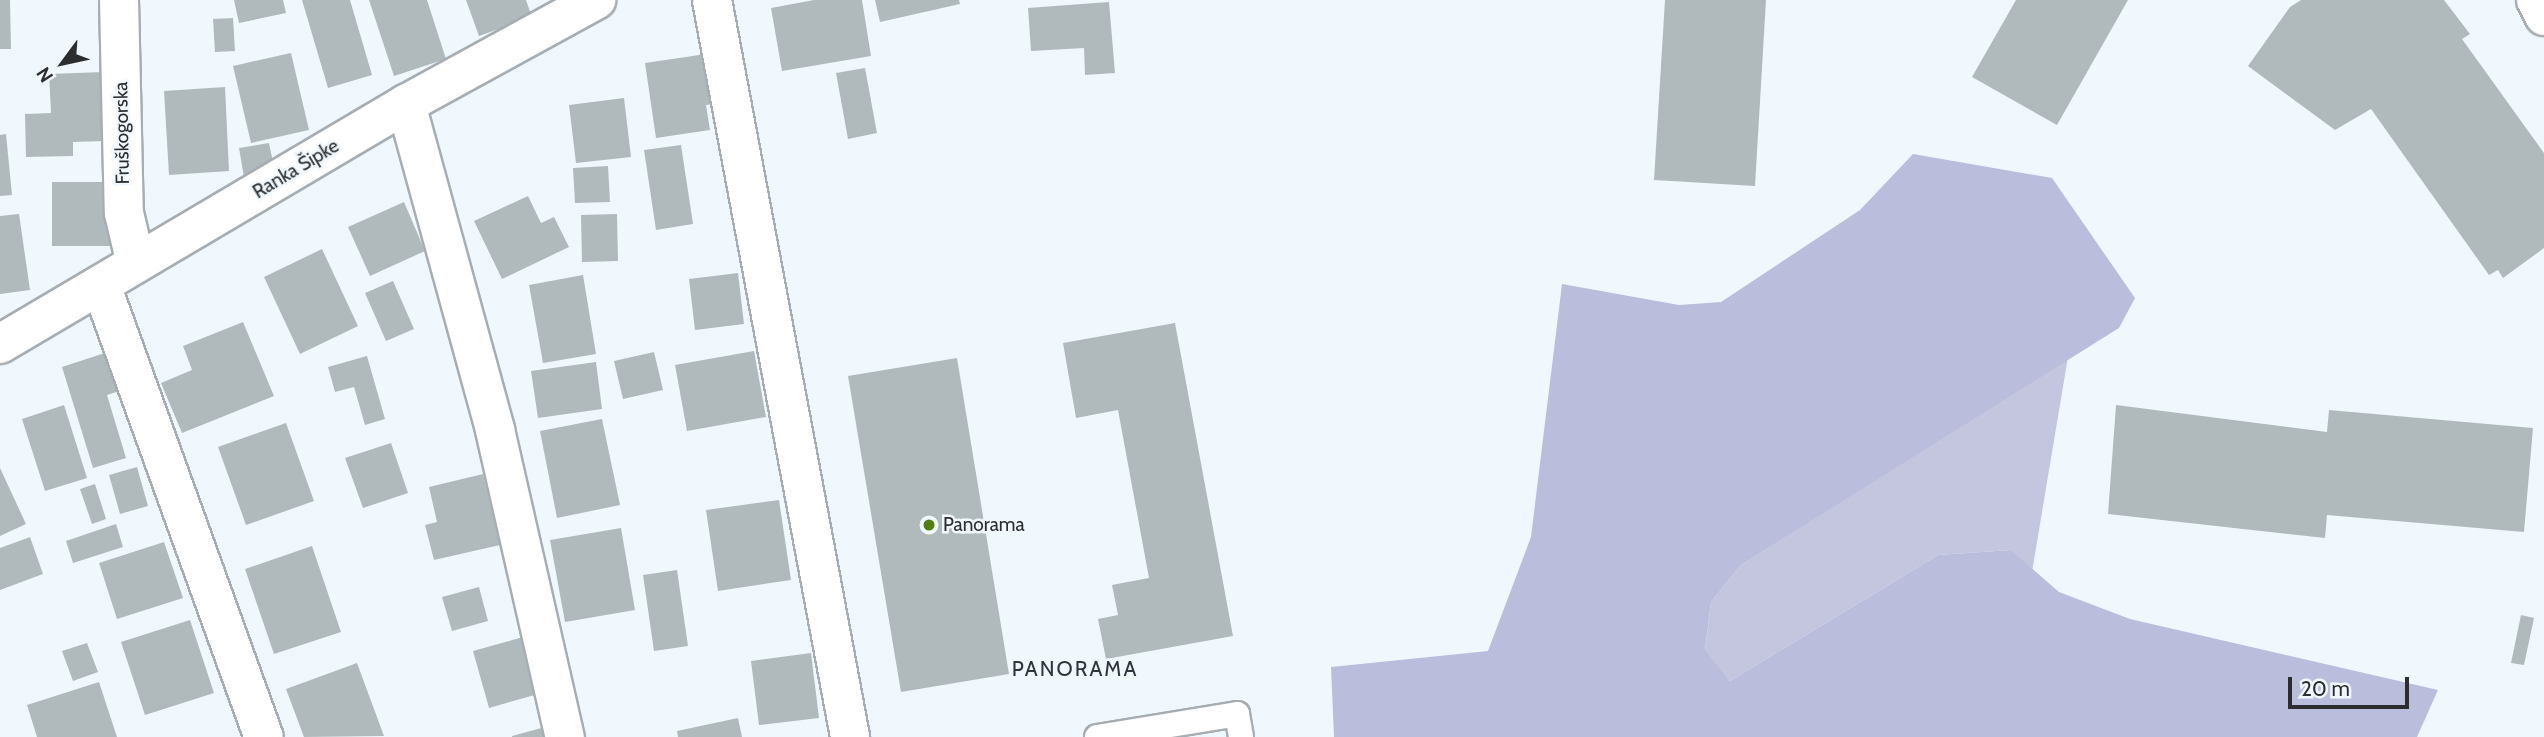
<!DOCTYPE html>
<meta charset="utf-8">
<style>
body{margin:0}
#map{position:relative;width:2544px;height:737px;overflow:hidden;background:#f0f8fd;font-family:Cabin,sans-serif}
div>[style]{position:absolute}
.green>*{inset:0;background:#c4c6e0}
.forest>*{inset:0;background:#bbbddd}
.building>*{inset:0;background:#b0b9bc}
.roads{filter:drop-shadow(2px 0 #a7aeb3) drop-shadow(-2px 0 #a7aeb3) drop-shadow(0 2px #a7aeb3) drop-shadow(0 -2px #a7aeb3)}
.service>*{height:24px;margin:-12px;padding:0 12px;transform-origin:12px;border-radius:12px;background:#fff}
.minor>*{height:38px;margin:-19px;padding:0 19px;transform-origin:19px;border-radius:19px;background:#fff}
.dots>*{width:19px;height:19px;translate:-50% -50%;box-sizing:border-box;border:4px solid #f0f8fd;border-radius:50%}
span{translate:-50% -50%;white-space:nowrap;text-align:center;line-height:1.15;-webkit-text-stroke:5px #f0f8fd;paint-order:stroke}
.street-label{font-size:19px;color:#2b2d2f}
.poi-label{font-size:19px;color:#2b2d2f}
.left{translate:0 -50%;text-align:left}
.neighbourhood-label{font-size:21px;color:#31363b;letter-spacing:2px}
.north{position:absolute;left:28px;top:28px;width:70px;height:70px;-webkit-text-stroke:5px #f0f8fd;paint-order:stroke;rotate:237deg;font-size:19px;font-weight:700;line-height:28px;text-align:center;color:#2b2d2f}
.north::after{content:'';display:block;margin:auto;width:24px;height:32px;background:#2b2d2f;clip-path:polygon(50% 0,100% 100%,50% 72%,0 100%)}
.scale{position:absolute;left:2288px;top:677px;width:121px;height:32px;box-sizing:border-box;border:4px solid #2b2d2f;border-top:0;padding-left:9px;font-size:21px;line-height:24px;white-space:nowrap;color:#2b2d2f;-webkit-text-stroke:5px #f0f8fd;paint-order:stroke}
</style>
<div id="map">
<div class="green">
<div style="clip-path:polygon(2068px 357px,2032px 572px,2011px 550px,1938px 555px,1730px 681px,1705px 651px,1711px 602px,1741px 565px)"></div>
</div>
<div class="forest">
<div style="clip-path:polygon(1913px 154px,2052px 178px,2135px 298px,2119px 328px,1741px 565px,1711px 602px,1705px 650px,1730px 681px,1938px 555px,2011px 550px,2059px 592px,2130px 619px,2438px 690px,2417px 737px,1334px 737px,1331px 667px,1488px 651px,1531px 537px,1562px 284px,1679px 305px,1721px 302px,1860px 210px)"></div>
</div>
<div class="building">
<div style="clip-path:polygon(0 0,10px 0,11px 49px,0 49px)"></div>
<div style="clip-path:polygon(234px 0,283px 0,286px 13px,239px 23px)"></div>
<div style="clip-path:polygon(302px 0,350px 0,372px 75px,328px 88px)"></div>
<div style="clip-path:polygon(369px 0,427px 0,446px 59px,394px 76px)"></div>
<div style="clip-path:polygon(466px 0,526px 0,532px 17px,479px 36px)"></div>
<div style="clip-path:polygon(814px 0,862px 0,871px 56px,782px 71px,771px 8px)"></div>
<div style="clip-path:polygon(875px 0,959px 0,960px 4px,880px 22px)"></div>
<div style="clip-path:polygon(1665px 0,1766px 0,1755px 186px,1654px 180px)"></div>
<div style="clip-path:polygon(2016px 0,2128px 0,2057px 125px,1972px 77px)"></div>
<div style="clip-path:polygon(2301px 0,2444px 0,2470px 34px,2462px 39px,2544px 153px,2544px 248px,2503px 278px,2498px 270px,2489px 275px,2371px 109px,2335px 130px,2248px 66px,2290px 7px)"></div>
<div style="clip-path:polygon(1109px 2px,1115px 73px,1085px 75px,1084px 48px,1031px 51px,1028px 8px)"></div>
<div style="clip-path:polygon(233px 18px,235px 51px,215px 52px,213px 19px)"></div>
<div style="clip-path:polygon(291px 53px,309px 130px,251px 143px,233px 66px)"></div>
<div style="clip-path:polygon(706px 54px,713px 104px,706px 105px,710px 130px,656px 138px,645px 63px)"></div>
<div style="clip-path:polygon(865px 68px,877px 133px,848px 139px,836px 73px)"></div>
<div style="clip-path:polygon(103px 72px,105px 141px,73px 142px,73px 156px,26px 157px,25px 114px,51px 113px,49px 74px)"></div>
<div style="clip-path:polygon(225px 87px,229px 171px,169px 175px,164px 91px)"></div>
<div style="clip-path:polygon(624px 98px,631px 157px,576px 163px,569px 105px)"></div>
<div style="clip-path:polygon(6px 134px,12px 195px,0 196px,0 135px)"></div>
<div style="clip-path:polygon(269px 143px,274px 167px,245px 183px,239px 148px)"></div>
<div style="clip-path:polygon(681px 145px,693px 224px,656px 230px,644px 150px)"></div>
<div style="clip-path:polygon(608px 166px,610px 202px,575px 203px,573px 168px)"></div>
<div style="clip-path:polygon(52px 182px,114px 182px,114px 246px,52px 246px)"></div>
<div style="clip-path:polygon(528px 196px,541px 223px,554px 217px,569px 247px,502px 279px,474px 221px)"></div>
<div style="clip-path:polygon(404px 202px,425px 251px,370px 276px,348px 227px)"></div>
<div style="clip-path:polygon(19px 214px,30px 290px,0 294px,0 216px)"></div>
<div style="clip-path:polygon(617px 214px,618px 261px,582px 262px,581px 215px)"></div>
<div style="clip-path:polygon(322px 249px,358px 326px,300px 354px,264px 277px)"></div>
<div style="clip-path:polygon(738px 273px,744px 324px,695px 330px,689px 279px)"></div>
<div style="clip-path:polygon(583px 275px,596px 354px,543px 363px,529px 285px)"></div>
<div style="clip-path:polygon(393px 281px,414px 329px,386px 341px,365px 293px)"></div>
<div style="clip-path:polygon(243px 322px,274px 396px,182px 433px,161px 383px,192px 370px,183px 346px)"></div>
<div style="clip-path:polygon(1175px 323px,1233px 636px,1106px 659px,1098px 619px,1118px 615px,1112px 585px,1149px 578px,1118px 410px,1076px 418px,1063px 343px)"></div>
<div style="clip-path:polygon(114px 350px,126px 389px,107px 395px,126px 458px,93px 468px,62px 367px)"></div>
<div style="clip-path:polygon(754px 351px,766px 417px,687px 431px,675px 365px)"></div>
<div style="clip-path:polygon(654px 352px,663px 390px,623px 399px,614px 361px)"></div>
<div style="clip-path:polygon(367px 356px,385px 419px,365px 425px,354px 387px,335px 392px,328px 367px)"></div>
<div style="clip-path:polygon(957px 358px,1009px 674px,901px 692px,848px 376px)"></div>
<div style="clip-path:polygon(596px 362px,602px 409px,538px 418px,531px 371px)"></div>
<div style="clip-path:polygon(64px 405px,87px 478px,45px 491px,22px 419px)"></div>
<div style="clip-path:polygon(2116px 405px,2327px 432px,2329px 410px,2533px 428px,2524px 532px,2327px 515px,2325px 538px,2108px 514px)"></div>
<div style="clip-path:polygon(602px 419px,620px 505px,557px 518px,540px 431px)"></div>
<div style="clip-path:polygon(286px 423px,314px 501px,246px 525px,218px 447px)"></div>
<div style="clip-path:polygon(391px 443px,408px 493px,363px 508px,345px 458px)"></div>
<div style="clip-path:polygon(137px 467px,148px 506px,120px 514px,109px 475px)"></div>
<div style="clip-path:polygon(0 468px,26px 524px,0 536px)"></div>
<div style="clip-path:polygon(483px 474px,500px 545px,434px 560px,425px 525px,437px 522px,429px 487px)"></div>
<div style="clip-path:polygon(95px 484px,106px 519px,92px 524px,80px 489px)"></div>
<div style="clip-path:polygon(779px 500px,791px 580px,718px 591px,706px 510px)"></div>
<div style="clip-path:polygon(116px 524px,123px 547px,73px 563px,66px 541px)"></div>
<div style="clip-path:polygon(621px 528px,635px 610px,565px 622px,550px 540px)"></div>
<div style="clip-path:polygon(30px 537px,43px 574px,0 590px,0 548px)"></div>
<div style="clip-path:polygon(164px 542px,183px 598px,117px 619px,99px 563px)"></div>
<div style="clip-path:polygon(312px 546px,341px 632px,274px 654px,245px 569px)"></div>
<div style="clip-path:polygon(677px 570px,688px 646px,654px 651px,643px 575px)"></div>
<div style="clip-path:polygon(479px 587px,488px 621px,452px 631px,442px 597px)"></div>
<div style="clip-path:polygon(2521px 615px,2534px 618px,2524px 665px,2511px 663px)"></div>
<div style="clip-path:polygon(190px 620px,214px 693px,145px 715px,121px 642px)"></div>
<div style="clip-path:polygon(523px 637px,538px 694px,489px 708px,473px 651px)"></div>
<div style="clip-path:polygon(87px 643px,98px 672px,73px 681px,62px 651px)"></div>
<div style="clip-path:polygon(811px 653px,819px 718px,759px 725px,751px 661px)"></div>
<div style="clip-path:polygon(357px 663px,384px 736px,304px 737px,286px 689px)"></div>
<div style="clip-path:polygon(99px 682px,117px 737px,37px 737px,27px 705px)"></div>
<div style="clip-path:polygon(738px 718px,742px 737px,678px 737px,677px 731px)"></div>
<div style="clip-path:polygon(545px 727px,548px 737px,512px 737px,512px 736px)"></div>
</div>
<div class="roads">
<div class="service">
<div style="left:1097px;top:737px;width:142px;rotate:-9.3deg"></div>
<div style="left:1237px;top:714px;width:23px;rotate:80deg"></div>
</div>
<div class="minor">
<div style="left:119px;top:0;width:213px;rotate:88.7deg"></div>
<div style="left:124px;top:213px;width:52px;rotate:76.8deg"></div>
<div style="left:712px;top:0;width:750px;rotate:79.39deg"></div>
<div style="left:2536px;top:0;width:18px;rotate:63deg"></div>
<div style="left:406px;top:104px;width:338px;rotate:74.7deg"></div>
<div style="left:495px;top:430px;width:315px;rotate:77.2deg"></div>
<div style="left:101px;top:285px;width:480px;rotate:70.2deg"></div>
<div style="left:0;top:344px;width:472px;rotate:-30.6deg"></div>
<div style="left:406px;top:104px;width:217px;rotate:-28.7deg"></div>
</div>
</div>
<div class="dots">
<div style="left:929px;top:525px;background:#4f8010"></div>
</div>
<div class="street-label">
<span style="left:122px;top:133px;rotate:-91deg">Fruškogorska</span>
<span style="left:296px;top:169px;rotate:-31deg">Ranka Šipke</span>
</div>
<div class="poi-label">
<span class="left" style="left:943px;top:525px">Panorama</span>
</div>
<div class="neighbourhood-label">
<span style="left:1075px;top:669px">PANORAMA</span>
</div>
<div class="north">N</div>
<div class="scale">20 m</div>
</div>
